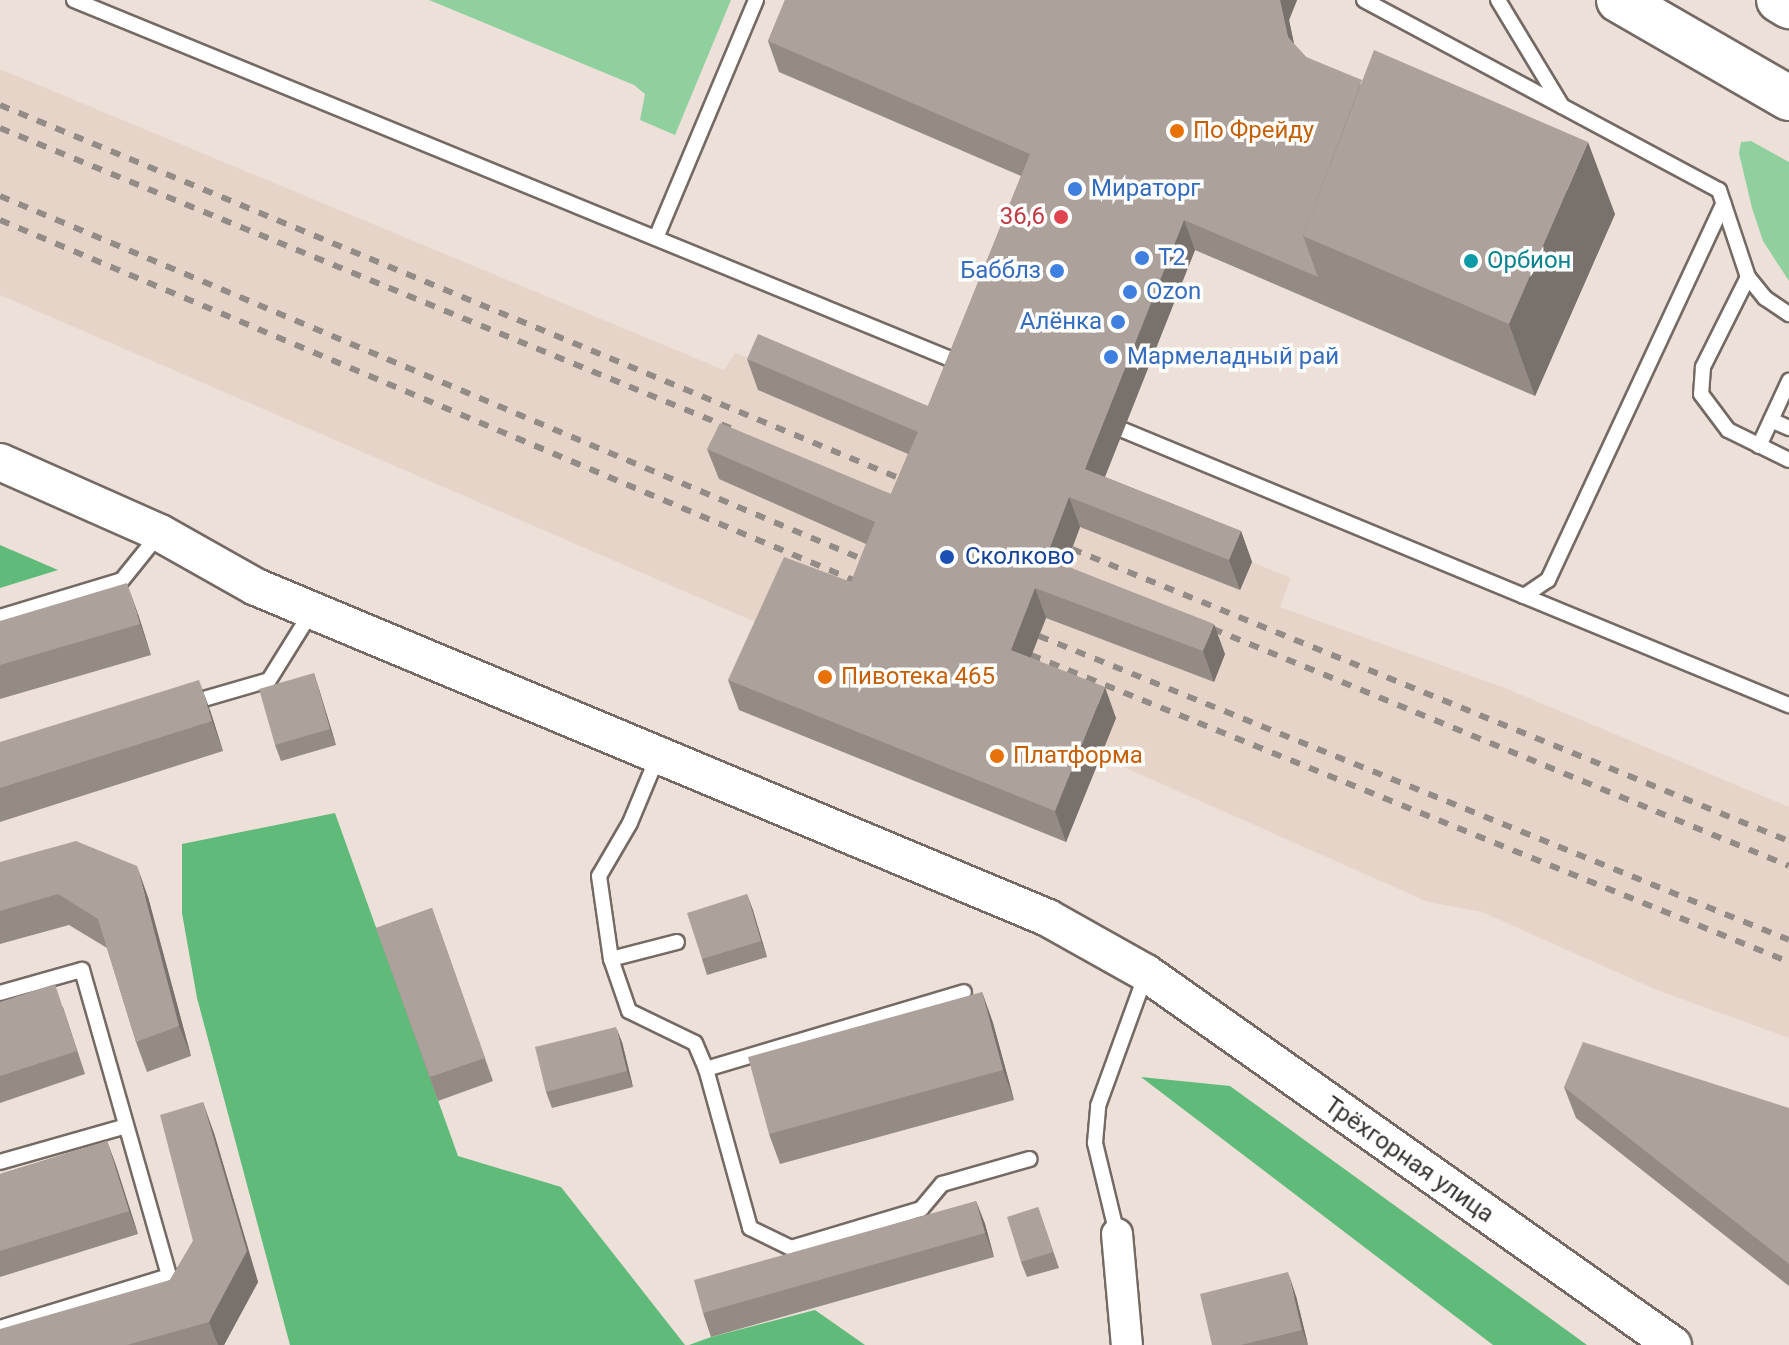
<!DOCTYPE html>
<meta charset="utf-8">
<style>
body{margin:0}
#map{position:relative;width:1789px;height:1345px;overflow:hidden;background:#ece0d9;font-family:Roboto,sans-serif}
div>[style]{position:absolute}
.built>*{inset:0;background:#e6d4c9}
.green>*{inset:0;background:#90d09e}
.forest>*{inset:0;background:#60ba79}
.roads{filter:drop-shadow(2px 0 #746a63) drop-shadow(-2px 0 #746a63) drop-shadow(0 2px #746a63) drop-shadow(0 -2px #746a63)}
.service>*{height:14px;margin:-7px;padding:0 7px;transform-origin:7px;border-radius:7px;background:#fff}
.minor>*{height:30px;margin:-15px;padding:0 15px;transform-origin:15px;border-radius:15px;background:#fff}
.tertiary>*{height:36px;margin:-18px;padding:0 18px;transform-origin:18px;border-radius:18px;background:#fff}
.trunk>*{height:44px;margin:-22px;padding:0 22px;transform-origin:22px;border-radius:22px;background:#fff}
.rail>*{height:6px;margin-top:-3px;transform-origin:0;background:repeating-linear-gradient(90deg,#938b86 0 10px,transparent 0 20px)}
.wall>*{inset:0;background:#958b85}
.shaded-wall>*{inset:0;background:#79716c}
.building>*{inset:0;background:#ada29b}
.dots>*{width:22px;height:22px;translate:-50% -50%;box-sizing:border-box;border:4px solid #fff;border-radius:50%}
span{translate:-50% -50%;white-space:nowrap;text-align:center;line-height:1.15;-webkit-text-stroke:7px #fff;paint-order:stroke}
.food-label{font-size:24px;color:#c56008}
.left{translate:0 -50%;text-align:left}
.shop-label{font-size:24px;color:#366cbe}
.right{translate:-100% -50%;text-align:right}
.health-label{font-size:24px;color:#be3a42}
.culture-label{font-size:24px;color:#0d838f}
.transit-label{font-size:24px;color:#164399}
.street-label{font-size:24px;color:#35312e}
</style>
<div id="map">
<div class="built">
<div style="clip-path:polygon(0 69px,724px 370px,735px 353px,769px 365px,758px 390px,1240px 590px,1252px 562px,1291px 578px,1280px 607px,1505px 688px,1789px 807px,1789px 1038px,1657px 990px,1482px 912px,1428px 902px,1101px 757px,1066px 842px,739px 710px,774px 630px,0 295px)"></div>
</div>
<div class="green">
<div style="clip-path:polygon(429px 0,731px 0,675px 135px,640px 120px,645px 94px,634px 85px)"></div>
<div style="clip-path:polygon(1751px 141px,1789px 162px,1789px 281px,1763px 241px,1752px 208px,1739px 153px,1741px 142px)"></div>
</div>
<div class="forest">
<div style="clip-path:polygon(0 545px,58px 570px,0 588px)"></div>
<div style="clip-path:polygon(335px 813px,458px 1156px,561px 1187px,685px 1345px,290px 1345px,197px 998px,182px 913px,182px 844px)"></div>
<div style="clip-path:polygon(1141px 1077px,1230px 1086px,1587px 1345px,1493px 1345px)"></div>
<div style="clip-path:polygon(815px 1310px,865px 1345px,689px 1345px,711px 1337px)"></div>
</div>
<div class="roads">
<div class="service">
<div style="left:74px;top:0;width:961px;rotate:22.27deg"></div>
<div style="left:1364px;top:0;width:403px;rotate:28.2deg"></div>
<div style="left:1719px;top:190px;width:92px;rotate:71.6deg"></div>
<div style="left:1748px;top:277px;width:27px;rotate:51deg"></div>
<div style="left:1765px;top:298px;width:29px;rotate:34deg"></div>
<div style="left:1498px;top:0;width:124px;rotate:58.9deg"></div>
<div style="left:656px;top:238px;width:258px;rotate:-67.2deg"></div>
<div style="left:1748px;top:277px;width:101px;rotate:116.6deg"></div>
<div style="left:1703px;top:367px;width:27px;rotate:94deg"></div>
<div style="left:1701px;top:394px;width:45px;rotate:53.1deg"></div>
<div style="left:1728px;top:430px;width:68px;rotate:26.2deg"></div>
<div style="left:1771px;top:420px;width:20px;rotate:24deg"></div>
<div style="left:1123px;top:430px;width:434px;rotate:22.5deg"></div>
<div style="left:1524px;top:596px;width:29px;rotate:-34deg"></div>
<div style="left:1548px;top:580px;width:415px;rotate:-65deg"></div>
<div style="left:1759px;top:446px;width:72px;rotate:-65.2deg"></div>
<div style="left:1524px;top:596px;width:287px;rotate:22.4deg"></div>
<div style="left:0;top:617px;width:127px;rotate:-16.9deg"></div>
<div style="left:122px;top:580px;width:59px;rotate:-51.2deg"></div>
<div style="left:190px;top:703px;width:82px;rotate:-16.2deg"></div>
<div style="left:269px;top:680px;width:81px;rotate:-58.1deg"></div>
<div style="left:657px;top:758px;width:70px;rotate:112.6deg"></div>
<div style="left:630px;top:823px;width:61px;rotate:120.3deg"></div>
<div style="left:599px;top:876px;width:84px;rotate:81.8deg"></div>
<div style="left:611px;top:959px;width:55px;rotate:70.9deg"></div>
<div style="left:629px;top:1011px;width:73px;rotate:25.9deg"></div>
<div style="left:695px;top:1043px;width:28px;rotate:67deg"></div>
<div style="left:706px;top:1069px;width:269px;rotate:-16.6deg"></div>
<div style="left:611px;top:959px;width:68px;rotate:-14.4deg"></div>
<div style="left:0;top:993px;width:85px;rotate:-15.7deg"></div>
<div style="left:82px;top:970px;width:318px;rotate:74.1deg"></div>
<div style="left:169px;top:1276px;width:177px;rotate:162.9deg"></div>
<div style="left:706px;top:1069px;width:165px;rotate:74.5deg"></div>
<div style="left:750px;top:1228px;width:46px;rotate:26deg"></div>
<div style="left:791px;top:1248px;width:136px;rotate:-16.7deg"></div>
<div style="left:921px;top:1209px;width:33px;rotate:-50deg"></div>
<div style="left:942px;top:1184px;width:91px;rotate:-15.9deg"></div>
<div style="left:0;top:1162px;width:131px;rotate:-15.9deg"></div>
<div style="left:1117px;top:1234px;width:94px;rotate:-103.6deg"></div>
<div style="left:1095px;top:1143px;width:37px;rotate:-85deg"></div>
<div style="left:1098px;top:1106px;width:140px;rotate:-70deg"></div>
</div>
<div class="minor">
<div style="left:1117px;top:1234px;width:111px;rotate:84.9deg"></div>
</div>
<div class="tertiary">
<div style="left:0;top:462px;width:175px;rotate:23.9deg"></div>
<div style="left:160px;top:533px;width:110px;rotate:29.4deg"></div>
<div style="left:256px;top:587px;width:858px;rotate:22.68deg"></div>
<div style="left:1048px;top:918px;width:112px;rotate:29.3deg"></div>
<div style="left:1146px;top:973px;width:645px;rotate:35.22deg"></div>
</div>
<div class="trunk">
<div style="left:1619px;top:0;width:196px;rotate:30deg"></div>
<div style="left:1779px;top:0;width:12px;rotate:31deg"></div>
</div>
</div>
<div class="rail">
<div style="left:0;top:105px;width:994px;rotate:22.54deg"></div>
<div style="left:0;top:128px;width:800px;rotate:22.33deg"></div>
<div style="left:0;top:196px;width:956px;rotate:22.84deg"></div>
<div style="left:0;top:220px;width:946px;rotate:22.88deg"></div>
<div style="left:1072px;top:549px;width:774px;rotate:22.16deg"></div>
<div style="left:1194px;top:621px;width:643px;rotate:22.38deg"></div>
<div style="left:1039px;top:636px;width:809px;rotate:22.06deg"></div>
<div style="left:1031px;top:655px;width:818px;rotate:22.05deg"></div>
</div>
<div class="wall">
<div style="clip-path:polygon(785px 0,1297px 0,1289px 20px,1294px 44px,1306px 57px,1615px 214px,1535px 396px,1195px 250px,1105px 477px,1241px 531px,1252px 562px,1240px 590px,1080px 527px,1066px 565px,1225px 654px,1214px 682px,1046px 618px,1030px 658px,1116px 718px,1066px 842px,739px 710px,728px 680px,851px 582px,866px 544px,719px 479px,707px 449px,891px 494px,908px 454px,758px 390px,747px 359px,928px 406px,1021px 176px,779px 72px,768px 41px)"></div>
<div style="clip-path:polygon(138px 614px,151px 655px,0 699px,0 621px)"></div>
<div style="clip-path:polygon(314px 673px,336px 745px,281px 761px,275px 745px)"></div>
<div style="clip-path:polygon(210px 710px,223px 751px,0 822px,0 742px)"></div>
<div style="clip-path:polygon(0 862px,148px 897px,191px 1056px,147px 1072px,136px 1042px,107px 948px,69px 925px,0 944px)"></div>
<div style="clip-path:polygon(747px 894px,767px 957px,707px 975px,702px 959px)"></div>
<div style="clip-path:polygon(432px 908px,493px 1081px,438px 1101px,376px 928px)"></div>
<div style="clip-path:polygon(982px 992px,993px 1023px,1014px 1100px,780px 1164px,769px 1134px)"></div>
<div style="clip-path:polygon(0 1002px,63px 1007px,85px 1074px,0 1103px)"></div>
<div style="clip-path:polygon(622px 1042px,633px 1087px,552px 1108px,546px 1092px)"></div>
<div style="clip-path:polygon(1564px 1087px,1789px 1108px,1789px 1286px,1576px 1118px)"></div>
<div style="clip-path:polygon(214px 1133px,258px 1282px,224px 1345px,0 1345px,170px 1280px,193px 1241px)"></div>
<div style="clip-path:polygon(107px 1141px,138px 1234px,0 1277px,0 1174px)"></div>
<div style="clip-path:polygon(976px 1201px,985px 1224px,994px 1257px,711px 1337px,703px 1313px)"></div>
<div style="clip-path:polygon(1038px 1207px,1059px 1268px,1027px 1277px,1021px 1262px)"></div>
<div style="clip-path:polygon(1296px 1296px,1308px 1345px,1212px 1345px)"></div>
</div>
<div class="shaded-wall">
<div style="clip-path:polygon(1280px 0,1297px 0,1289px 20px,1299px 67px,1288px 37px)"></div>
<div style="clip-path:polygon(1588px 142px,1615px 214px,1535px 396px,1509px 324px)"></div>
<div style="clip-path:polygon(1184px 220px,1195px 250px,1096px 499px,1085px 469px)"></div>
<div style="clip-path:polygon(1069px 497px,1080px 527px,1057px 588px,1046px 558px)"></div>
<div style="clip-path:polygon(1241px 531px,1252px 562px,1240px 590px,1229px 560px)"></div>
<div style="clip-path:polygon(127px 583px,138px 614px,151px 655px,140px 624px)"></div>
<div style="clip-path:polygon(1035px 588px,1046px 618px,1022px 680px,1011px 650px)"></div>
<div style="clip-path:polygon(1214px 624px,1225px 654px,1214px 682px,1203px 651px)"></div>
<div style="clip-path:polygon(314px 673px,319px 689px,336px 745px,330px 729px)"></div>
<div style="clip-path:polygon(199px 680px,210px 710px,223px 751px,212px 721px)"></div>
<div style="clip-path:polygon(1105px 687px,1116px 718px,1066px 842px,1055px 811px)"></div>
<div style="clip-path:polygon(137px 866px,148px 897px,191px 1056px,179px 1026px)"></div>
<div style="clip-path:polygon(747px 894px,753px 910px,767px 957px,761px 941px)"></div>
<div style="clip-path:polygon(982px 992px,993px 1023px,1014px 1100px,1003px 1070px)"></div>
<div style="clip-path:polygon(616px 1027px,622px 1042px,633px 1087px,627px 1071px)"></div>
<div style="clip-path:polygon(203px 1102px,214px 1133px,258px 1282px,224px 1345px,218px 1345px,209px 1322px)"></div>
<div style="clip-path:polygon(107px 1141px,116px 1165px,138px 1234px,129px 1211px)"></div>
<div style="clip-path:polygon(976px 1201px,985px 1224px,994px 1257px,985px 1233px)"></div>
<div style="clip-path:polygon(1288px 1272px,1296px 1296px,1308px 1345px,1302px 1330px)"></div>
</div>
<div class="building">
<div style="clip-path:polygon(785px 0,1280px 0,1288px 37px,1306px 57px,1362px 80px,1303px 236px,1318px 277px,1184px 220px,1085px 469px,1241px 531px,1229px 560px,1069px 497px,1046px 558px,1214px 624px,1203px 651px,1035px 588px,1011px 650px,1105px 687px,1055px 811px,728px 680px,784px 557px,851px 582px,875px 522px,707px 449px,720px 423px,891px 494px,918px 432px,747px 359px,758px 334px,928px 406px,1030px 154px,768px 41px)"></div>
<div style="clip-path:polygon(1374px 50px,1588px 142px,1509px 324px,1303px 236px)"></div>
<div style="clip-path:polygon(127px 583px,140px 624px,0 665px,0 621px)"></div>
<div style="clip-path:polygon(314px 673px,330px 729px,275px 745px,259px 689px)"></div>
<div style="clip-path:polygon(199px 680px,212px 721px,0 788px,0 742px)"></div>
<div style="clip-path:polygon(76px 841px,137px 866px,179px 1026px,136px 1042px,98px 919px,58px 894px,0 911px,0 862px)"></div>
<div style="clip-path:polygon(747px 894px,761px 941px,702px 959px,687px 913px)"></div>
<div style="clip-path:polygon(432px 908px,485px 1058px,430px 1077px,376px 928px)"></div>
<div style="clip-path:polygon(55px 984px,77px 1051px,0 1076px,0 1002px)"></div>
<div style="clip-path:polygon(982px 992px,1003px 1070px,769px 1134px,748px 1057px)"></div>
<div style="clip-path:polygon(616px 1027px,627px 1071px,546px 1092px,535px 1047px)"></div>
<div style="clip-path:polygon(1583px 1042px,1789px 1108px,1789px 1264px,1564px 1087px)"></div>
<div style="clip-path:polygon(203px 1102px,247px 1251px,209px 1322px,127px 1345px,0 1345px,0 1329px,170px 1280px,193px 1241px,160px 1115px)"></div>
<div style="clip-path:polygon(107px 1141px,129px 1211px,0 1251px,0 1174px)"></div>
<div style="clip-path:polygon(976px 1201px,985px 1233px,703px 1313px,694px 1280px)"></div>
<div style="clip-path:polygon(1038px 1207px,1053px 1252px,1021px 1262px,1007px 1217px)"></div>
<div style="clip-path:polygon(1288px 1272px,1302px 1330px,1241px 1345px,1212px 1345px,1200px 1294px)"></div>
</div>
<div class="dots">
<div style="left:1177px;top:131px;background:#e8710a"></div>
<div style="left:1075px;top:189px;background:#3f7fe0"></div>
<div style="left:1061px;top:217px;background:#e0444e"></div>
<div style="left:1142px;top:258px;background:#3f7fe0"></div>
<div style="left:1471px;top:261px;background:#0f9aa8"></div>
<div style="left:1057px;top:271px;background:#3f7fe0"></div>
<div style="left:1130px;top:292px;background:#3f7fe0"></div>
<div style="left:1118px;top:322px;background:#3f7fe0"></div>
<div style="left:1111px;top:357px;background:#3f7fe0"></div>
<div style="left:947px;top:557px;background:#1a4fb4"></div>
<div style="left:825px;top:677px;background:#e8710a"></div>
<div style="left:997px;top:756px;background:#e8710a"></div>
</div>
<div class="food-label">
<span class="left" style="left:1193px;top:131px">По Фрейду</span>
<span class="left" style="left:841px;top:677px">Пивотека 465</span>
<span class="left" style="left:1013px;top:756px">Платформа</span>
</div>
<div class="shop-label">
<span class="left" style="left:1091px;top:189px">Мираторг</span>
<span class="left" style="left:1158px;top:258px">T2</span>
<span class="right" style="left:1041px;top:271px">Бабблз</span>
<span class="left" style="left:1146px;top:292px">Ozon</span>
<span class="right" style="left:1102px;top:322px">Алёнка</span>
<span class="left" style="left:1127px;top:357px">Мармеладный рай</span>
</div>
<div class="health-label">
<span class="right" style="left:1045px;top:217px">36,6</span>
</div>
<div class="culture-label">
<span class="left" style="left:1487px;top:261px">Орбион</span>
</div>
<div class="transit-label">
<span class="left" style="left:965px;top:557px">Сколково</span>
</div>
<div class="street-label">
<span style="left:1409px;top:1160px;rotate:35deg">Трёхгорная улица</span>
</div>
</div>
